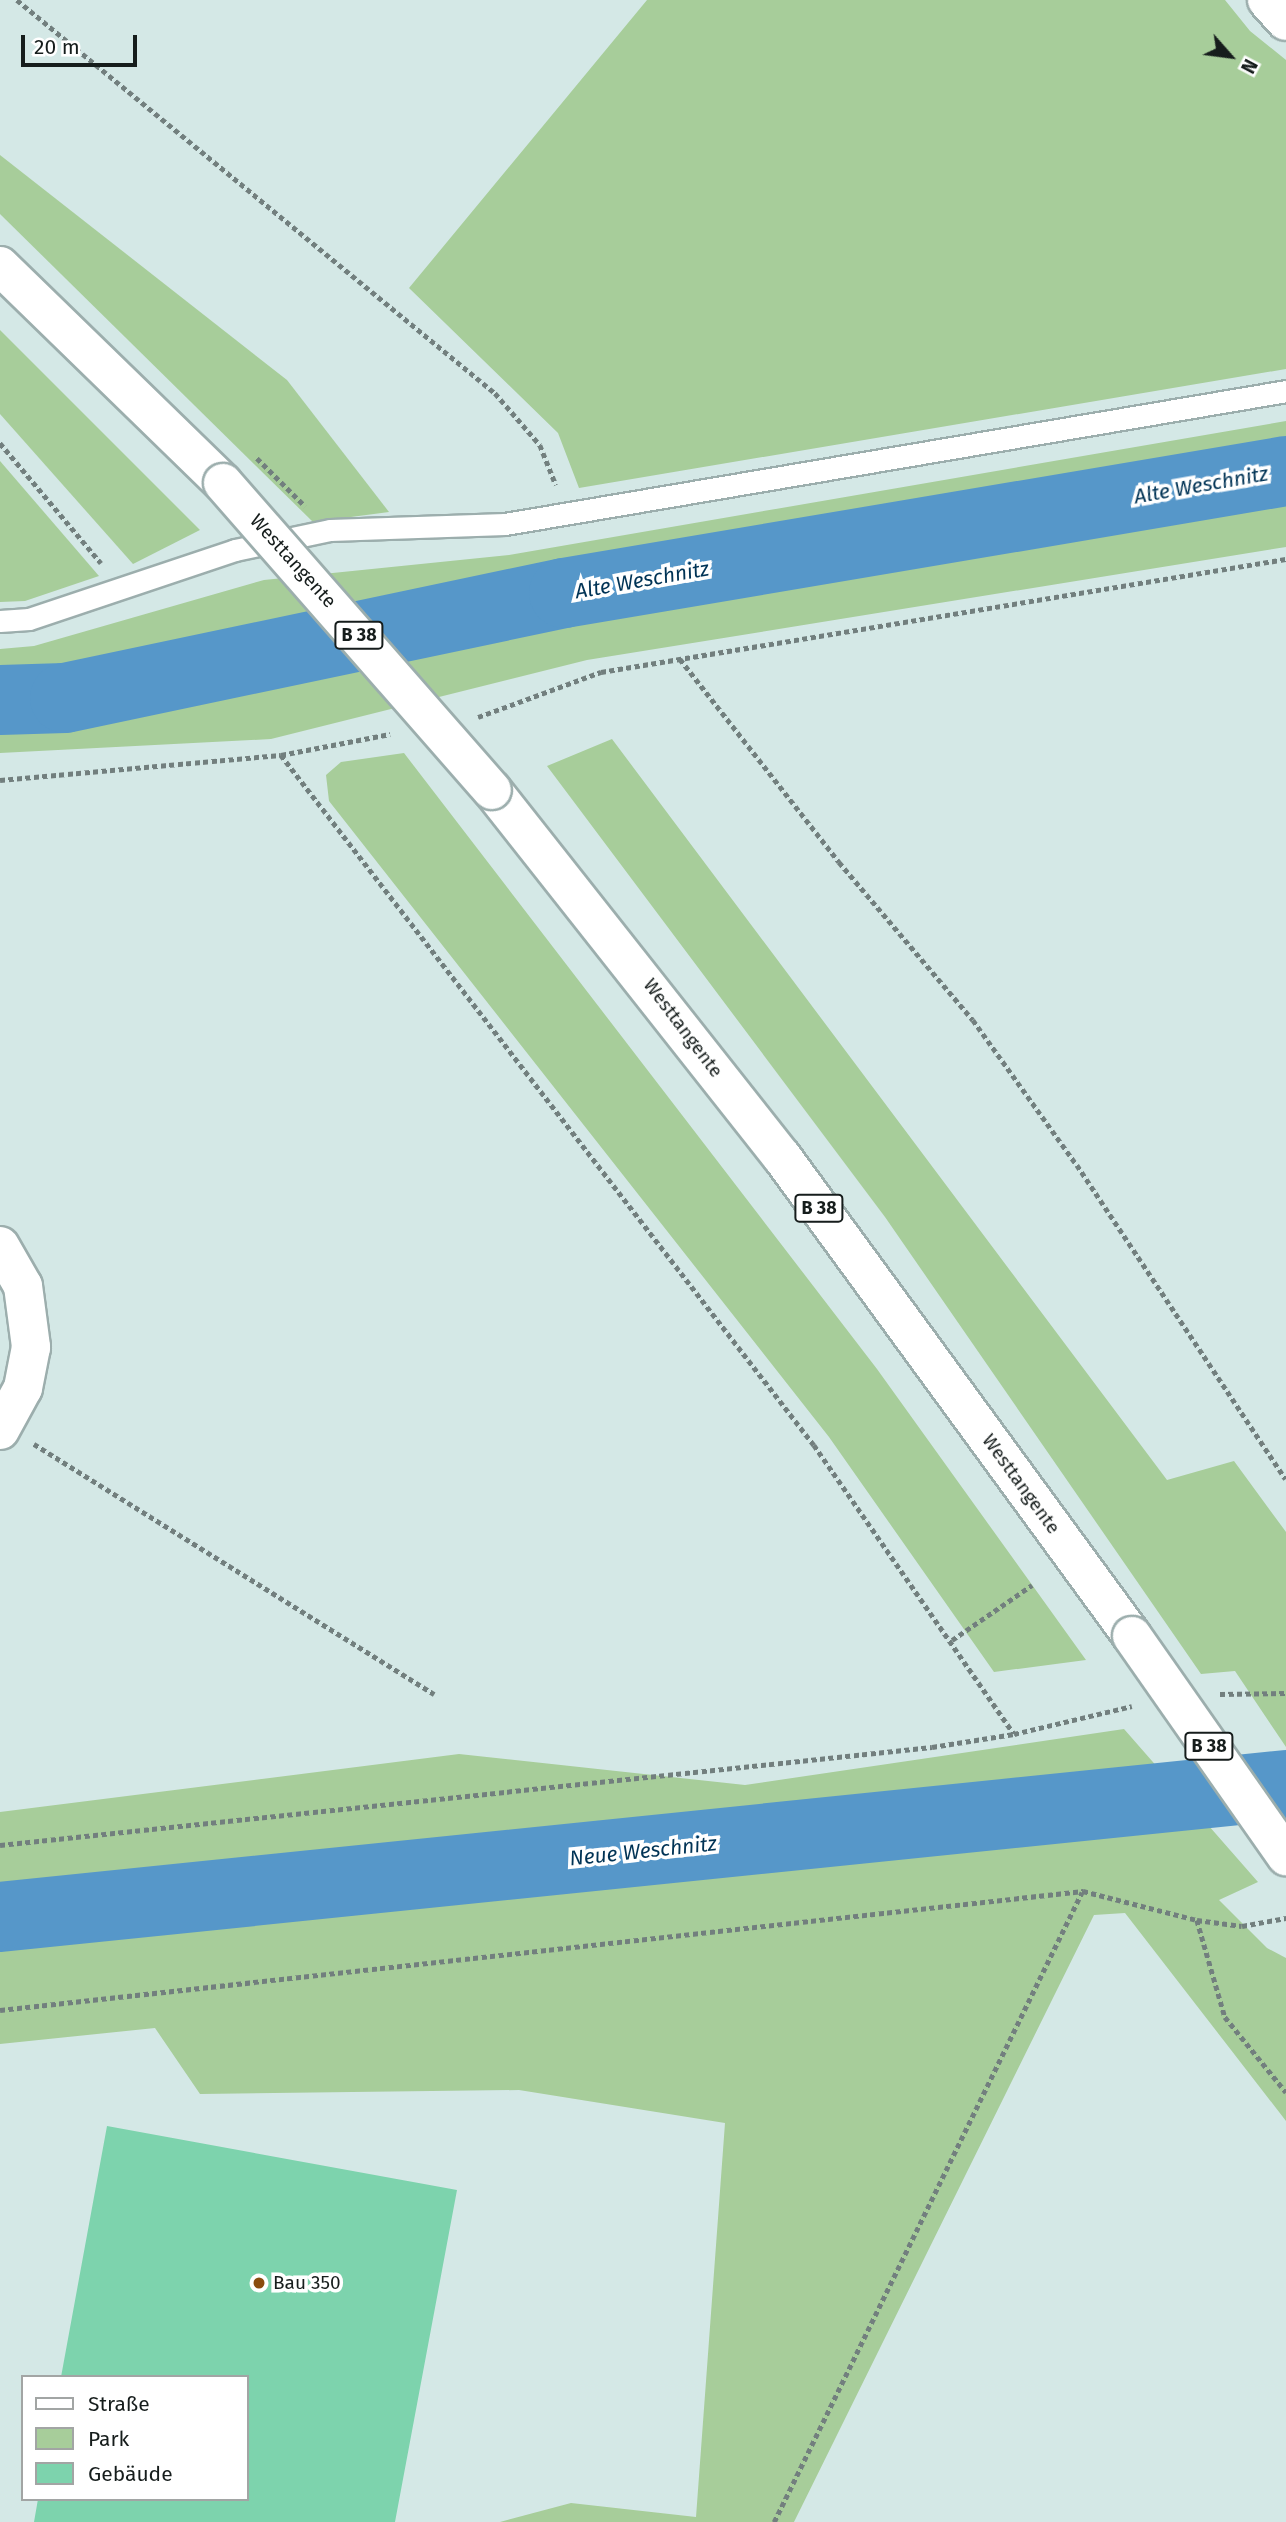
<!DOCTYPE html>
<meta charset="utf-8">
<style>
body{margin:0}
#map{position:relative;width:1286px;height:2522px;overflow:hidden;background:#d4e8e6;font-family:"Fira Sans",sans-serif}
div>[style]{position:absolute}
.green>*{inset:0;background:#a7cd9a}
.river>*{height:70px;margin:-35px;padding:0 35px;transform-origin:35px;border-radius:35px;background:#5697c9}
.building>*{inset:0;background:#7dd3ad}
.path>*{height:4.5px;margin-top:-2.25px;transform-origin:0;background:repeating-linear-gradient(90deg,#727f7e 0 5px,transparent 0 8.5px)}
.roads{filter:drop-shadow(2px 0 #9caead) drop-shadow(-2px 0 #9caead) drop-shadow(0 2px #9caead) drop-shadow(0 -2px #9caead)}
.lane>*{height:21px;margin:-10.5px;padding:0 10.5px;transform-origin:10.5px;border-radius:10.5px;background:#fff}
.street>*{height:38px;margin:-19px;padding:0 19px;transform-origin:19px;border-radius:19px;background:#fff}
.primary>*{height:38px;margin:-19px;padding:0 19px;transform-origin:19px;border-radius:19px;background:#fff}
.bridges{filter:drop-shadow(2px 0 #9caead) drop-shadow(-2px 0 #9caead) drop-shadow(0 2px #9caead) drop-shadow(0 -2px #9caead)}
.primary-bridge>*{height:38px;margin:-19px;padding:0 19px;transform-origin:19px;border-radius:19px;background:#fff}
.dots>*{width:19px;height:19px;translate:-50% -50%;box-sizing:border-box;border:4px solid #fff;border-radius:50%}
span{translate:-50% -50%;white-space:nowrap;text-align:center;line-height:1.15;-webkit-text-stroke:7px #fff;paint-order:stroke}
.shield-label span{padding:2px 5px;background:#fff;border:2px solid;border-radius:5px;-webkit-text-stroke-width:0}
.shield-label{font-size:18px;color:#161d1c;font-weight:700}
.street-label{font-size:19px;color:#161d1c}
.poi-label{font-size:19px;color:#161d1c}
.left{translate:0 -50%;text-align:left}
.water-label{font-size:21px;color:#035;font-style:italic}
.legend{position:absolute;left:21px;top:2375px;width:228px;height:126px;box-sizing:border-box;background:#fff;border:2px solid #a2a5a4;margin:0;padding:9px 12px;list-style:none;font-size:21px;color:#161d1c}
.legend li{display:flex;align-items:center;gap:14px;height:35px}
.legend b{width:35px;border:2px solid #a2a5a4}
.north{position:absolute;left:1195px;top:21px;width:70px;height:70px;-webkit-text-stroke:5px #fff;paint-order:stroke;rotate:118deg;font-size:19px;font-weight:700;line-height:28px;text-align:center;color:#161d1c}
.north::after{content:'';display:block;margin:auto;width:24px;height:32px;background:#161d1c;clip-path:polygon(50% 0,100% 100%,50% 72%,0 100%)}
.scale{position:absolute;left:21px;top:35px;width:116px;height:32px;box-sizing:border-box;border:4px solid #161d1c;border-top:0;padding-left:9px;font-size:21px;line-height:24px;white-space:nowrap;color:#161d1c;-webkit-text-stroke:5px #fff;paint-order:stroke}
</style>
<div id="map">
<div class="green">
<div style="clip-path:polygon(647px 0,1225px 0,1250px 31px,1286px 60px,1286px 369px,579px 488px,558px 433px,409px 288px)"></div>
<div style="clip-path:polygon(0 155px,287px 380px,389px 512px,313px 522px,0 214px)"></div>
<div style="clip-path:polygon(0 330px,200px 530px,133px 564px,0 414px)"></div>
<div style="clip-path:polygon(1286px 421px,1286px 547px,587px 660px,271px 739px,0 753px,0 649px,34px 646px,264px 580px,509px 555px)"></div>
<div style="clip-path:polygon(0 461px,99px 576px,25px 601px,0 602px)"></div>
<div style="clip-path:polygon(612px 739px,1167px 1480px,1234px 1461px,1286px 1532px,1286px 1747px,1235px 1671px,1201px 1674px,885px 1217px,547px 766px)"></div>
<div style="clip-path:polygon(404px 753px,877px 1369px,1086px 1660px,994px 1672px,829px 1437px,329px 801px,326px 775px,341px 762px)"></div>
<div style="clip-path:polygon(1124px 1729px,1258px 1882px,1219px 1900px,1267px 1948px,1286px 1958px,1286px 2121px,1125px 1913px,1094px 1915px,794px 2522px,500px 2522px,571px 2503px,696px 2517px,725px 2123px,519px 2090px,200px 2094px,155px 2028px,0 2044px,0 1812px,459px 1754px,745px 1785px)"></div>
</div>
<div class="river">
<div style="left:0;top:700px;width:65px;rotate:-1.8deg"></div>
<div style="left:65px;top:698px;width:510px;rotate:-11.88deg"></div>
<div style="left:564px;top:593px;width:732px;rotate:-9.59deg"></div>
<div style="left:0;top:1917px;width:1293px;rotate:-5.86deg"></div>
</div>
<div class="building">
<div style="clip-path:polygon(107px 2126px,457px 2190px,395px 2522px,34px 2522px,38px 2499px,247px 2499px,247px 2377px,61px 2377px)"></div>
</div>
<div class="path">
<div style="left:17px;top:0;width:619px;rotate:39.43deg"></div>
<div style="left:495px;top:393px;width:69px;rotate:49.1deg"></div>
<div style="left:540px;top:445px;width:43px;rotate:68.2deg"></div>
<div style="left:0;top:443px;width:157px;rotate:49.9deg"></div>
<div style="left:257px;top:458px;width:68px;rotate:45deg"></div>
<div style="left:680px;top:659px;width:258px;rotate:51.9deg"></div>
<div style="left:839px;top:862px;width:207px;rotate:49.7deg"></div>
<div style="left:973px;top:1020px;width:178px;rotate:54.4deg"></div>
<div style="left:1077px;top:1165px;width:377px;rotate:56.4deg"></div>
<div style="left:478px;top:717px;width:131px;rotate:-20.1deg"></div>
<div style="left:601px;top:672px;width:694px;rotate:-9.37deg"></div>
<div style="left:281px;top:755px;width:872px;rotate:52.32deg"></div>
<div style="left:814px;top:1445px;width:351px;rotate:55.3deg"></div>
<div style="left:0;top:780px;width:282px;rotate:-5.1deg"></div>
<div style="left:281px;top:755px;width:111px;rotate:-10.9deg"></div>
<div style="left:34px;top:1444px;width:472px;rotate:32deg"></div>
<div style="left:952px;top:1640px;width:97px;rotate:-34.5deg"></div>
<div style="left:1220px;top:1694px;width:66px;rotate:-0.9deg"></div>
<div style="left:0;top:1845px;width:937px;rotate:-6deg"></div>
<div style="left:932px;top:1747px;width:83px;rotate:-9deg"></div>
<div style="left:1014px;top:1734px;width:121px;rotate:-13.3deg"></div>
<div style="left:1197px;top:1920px;width:101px;rotate:73.9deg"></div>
<div style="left:1225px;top:2017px;width:97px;rotate:50.9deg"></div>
<div style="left:0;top:2010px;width:1090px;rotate:-6.27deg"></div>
<div style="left:1083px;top:1891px;width:118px;rotate:14.3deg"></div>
<div style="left:1197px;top:1920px;width:45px;rotate:7.6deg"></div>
<div style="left:1242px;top:1926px;width:45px;rotate:-10.3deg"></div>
<div style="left:774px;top:2522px;width:701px;rotate:-63.95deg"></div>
</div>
<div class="roads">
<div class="lane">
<div style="left:0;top:621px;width:29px;rotate:-4deg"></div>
<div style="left:29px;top:619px;width:217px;rotate:-18.5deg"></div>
<div style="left:235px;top:550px;width:97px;rotate:-11.9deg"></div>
<div style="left:330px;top:530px;width:175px;rotate:-2deg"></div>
<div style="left:505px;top:524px;width:792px;rotate:-9.66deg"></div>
</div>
<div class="street">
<div style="left:1267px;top:0;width:28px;rotate:48deg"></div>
<div style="left:0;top:1246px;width:46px;rotate:60.1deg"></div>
<div style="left:23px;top:1286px;width:62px;rotate:82.5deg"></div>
<div style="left:31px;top:1347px;width:42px;rotate:101deg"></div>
<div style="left:23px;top:1388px;width:48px;rotate:118.7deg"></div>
</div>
<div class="primary">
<div style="left:0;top:266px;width:311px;rotate:44.2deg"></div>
<div style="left:492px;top:790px;width:468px;rotate:51.7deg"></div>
<div style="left:782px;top:1157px;width:593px;rotate:53.84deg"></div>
</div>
</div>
<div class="bridges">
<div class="primary-bridge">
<div style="left:223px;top:483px;width:408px;rotate:48.8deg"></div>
<div style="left:1132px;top:1636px;width:269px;rotate:55deg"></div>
</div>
</div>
<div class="dots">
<div style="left:259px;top:2283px;background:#8a4c0f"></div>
</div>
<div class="shield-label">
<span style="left:359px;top:635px">B 38</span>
<span style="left:819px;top:1208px">B 38</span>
<span style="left:1209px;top:1746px">B 38</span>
</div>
<div class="street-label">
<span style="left:293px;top:561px;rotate:48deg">Westtangente</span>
<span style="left:683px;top:1028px;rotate:53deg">Westtangente</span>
<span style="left:1021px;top:1484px;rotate:54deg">Westtangente</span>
</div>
<div class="poi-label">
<span class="left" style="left:273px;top:2283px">Bau 350</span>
</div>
<div class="water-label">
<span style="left:1201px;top:485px;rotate:-10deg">Alte Weschnitz</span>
<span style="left:642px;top:580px;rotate:-10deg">Alte Weschnitz</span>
<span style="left:643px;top:1851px;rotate:-6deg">Neue Weschnitz</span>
</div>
<ul class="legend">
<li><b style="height:9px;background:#fff"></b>Straße</li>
<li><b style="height:19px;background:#a7cd9a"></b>Park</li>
<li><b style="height:19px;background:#7dd3ad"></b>Gebäude</li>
</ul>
<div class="north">N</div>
<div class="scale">20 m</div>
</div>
